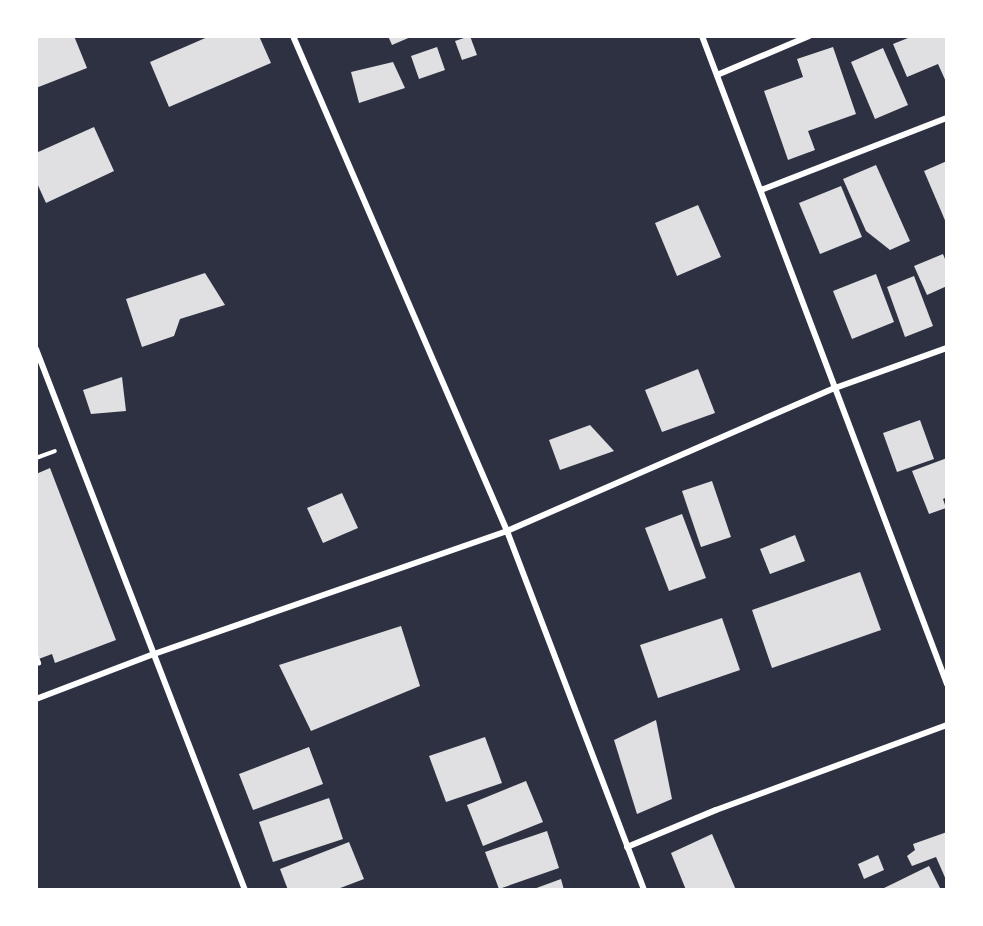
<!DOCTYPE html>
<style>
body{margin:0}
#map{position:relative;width:983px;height:926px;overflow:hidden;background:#2d3142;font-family:"Roboto Serif",serif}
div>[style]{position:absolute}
.building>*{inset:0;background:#e0e0e3}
.path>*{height:4px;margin:-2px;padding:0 2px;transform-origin:2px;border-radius:2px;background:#fff}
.minor>*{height:6px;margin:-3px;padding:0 3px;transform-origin:3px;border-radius:3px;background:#fff}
span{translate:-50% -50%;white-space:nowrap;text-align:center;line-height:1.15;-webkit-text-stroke:5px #fff;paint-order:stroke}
.frame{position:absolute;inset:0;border:38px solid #fff;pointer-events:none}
</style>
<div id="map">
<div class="building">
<div style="clip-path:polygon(36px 36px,74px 36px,87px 68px,36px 88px)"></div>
<div style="clip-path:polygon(210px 36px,259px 36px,271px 63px,169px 107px,150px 62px)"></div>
<div style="clip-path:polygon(388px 36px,413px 36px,392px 45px)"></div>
<div style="clip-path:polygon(470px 36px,477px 55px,462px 60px,455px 41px)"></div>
<div style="clip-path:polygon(913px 36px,947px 36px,947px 84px,938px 64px,907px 77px,893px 44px)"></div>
<div style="clip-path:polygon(437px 47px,445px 70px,419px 79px,411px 56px)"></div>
<div style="clip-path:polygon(833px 47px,856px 114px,808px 131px,815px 150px,788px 160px,764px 91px,803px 77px,797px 59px)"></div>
<div style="clip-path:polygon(883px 48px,908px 105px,875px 119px,851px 62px)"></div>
<div style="clip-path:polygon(393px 62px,405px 88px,359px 103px,351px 72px)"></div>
<div style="clip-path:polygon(94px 127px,114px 171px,46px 203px,36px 181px,36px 153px)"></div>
<div style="clip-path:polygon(947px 161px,947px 225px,924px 171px)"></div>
<div style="clip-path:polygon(876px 165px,910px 241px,890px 250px,866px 231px,843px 179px)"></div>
<div style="clip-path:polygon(841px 186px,862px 237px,820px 254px,799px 203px)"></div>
<div style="clip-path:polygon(698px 205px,721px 257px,677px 276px,655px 223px)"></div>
<div style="clip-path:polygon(943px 254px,947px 264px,947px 286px,927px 295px,914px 266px)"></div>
<div style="clip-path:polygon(205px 273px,225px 305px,180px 319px,174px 336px,142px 347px,126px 299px)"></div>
<div style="clip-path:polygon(876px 274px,894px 322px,852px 339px,833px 291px)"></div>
<div style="clip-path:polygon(914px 276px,933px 326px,905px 337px,887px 287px)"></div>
<div style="clip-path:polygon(698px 369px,715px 413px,662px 432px,645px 390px)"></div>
<div style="clip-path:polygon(122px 377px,126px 411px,91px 414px,83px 390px)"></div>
<div style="clip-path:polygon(920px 420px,934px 459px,897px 472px,883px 433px)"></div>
<div style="clip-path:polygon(590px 425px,614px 451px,560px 470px,549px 440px)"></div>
<div style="clip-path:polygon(947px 458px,947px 497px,943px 499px,946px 508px,929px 514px,912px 471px)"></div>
<div style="clip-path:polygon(50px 468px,116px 640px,55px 663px,52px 654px,36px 660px,36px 474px)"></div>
<div style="clip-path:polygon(712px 481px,731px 537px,701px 547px,682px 491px)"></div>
<div style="clip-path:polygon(342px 493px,358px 528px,323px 543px,307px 508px)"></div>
<div style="clip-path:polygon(682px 514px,706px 578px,669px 591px,645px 528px)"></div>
<div style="clip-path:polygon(795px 535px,805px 561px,770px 574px,760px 549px)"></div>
<div style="clip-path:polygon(860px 572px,881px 630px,772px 668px,752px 610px)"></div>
<div style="clip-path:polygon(722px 618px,740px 670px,658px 698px,640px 645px)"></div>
<div style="clip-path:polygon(401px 626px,420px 686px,311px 731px,279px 665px)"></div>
<div style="clip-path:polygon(656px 720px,672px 799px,637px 814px,614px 740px)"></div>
<div style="clip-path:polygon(485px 737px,502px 783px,446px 802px,429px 756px)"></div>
<div style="clip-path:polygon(309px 747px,323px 784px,253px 810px,239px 774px)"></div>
<div style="clip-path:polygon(526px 781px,543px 822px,483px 846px,467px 805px)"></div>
<div style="clip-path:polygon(329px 798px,343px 839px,273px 862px,259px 822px)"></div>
<div style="clip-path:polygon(547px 831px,559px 868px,499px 889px,485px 852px)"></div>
<div style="clip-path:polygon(947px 832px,947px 882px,936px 857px,912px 866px,907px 856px,915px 850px,913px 844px)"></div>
<div style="clip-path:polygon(712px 834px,736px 890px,686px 890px,671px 853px)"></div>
<div style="clip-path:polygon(349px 842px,364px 879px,335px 890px,288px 890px,280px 869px)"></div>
<div style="clip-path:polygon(878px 855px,884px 870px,864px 879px,858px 864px)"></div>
<div style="clip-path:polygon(929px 866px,941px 890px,880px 890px)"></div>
<div style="clip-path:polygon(561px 879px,564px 890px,531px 890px)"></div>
</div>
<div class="path">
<div style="left:36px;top:458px;width:20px;rotate:-20deg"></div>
<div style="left:36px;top:655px;width:9px;rotate:69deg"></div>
<div style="left:39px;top:663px;width:3px;rotate:162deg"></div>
</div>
<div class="minor">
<div style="left:293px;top:36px;width:539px;rotate:66.62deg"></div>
<div style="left:507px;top:531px;width:384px;rotate:69.1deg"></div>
<div style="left:702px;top:36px;width:693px;rotate:69.29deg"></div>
<div style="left:717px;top:75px;width:100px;rotate:-23deg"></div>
<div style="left:761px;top:190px;width:199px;rotate:-21.2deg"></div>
<div style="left:36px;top:349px;width:580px;rotate:68.88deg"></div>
<div style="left:36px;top:699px;width:126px;rotate:-20.9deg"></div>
<div style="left:154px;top:654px;width:374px;rotate:-19.2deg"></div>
<div style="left:507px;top:531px;width:358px;rotate:-23.6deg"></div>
<div style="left:835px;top:388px;width:119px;rotate:-19.7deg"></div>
<div style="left:627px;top:847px;width:96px;rotate:-22.6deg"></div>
<div style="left:716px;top:810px;width:246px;rotate:-20.2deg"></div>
</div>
<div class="frame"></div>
</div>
